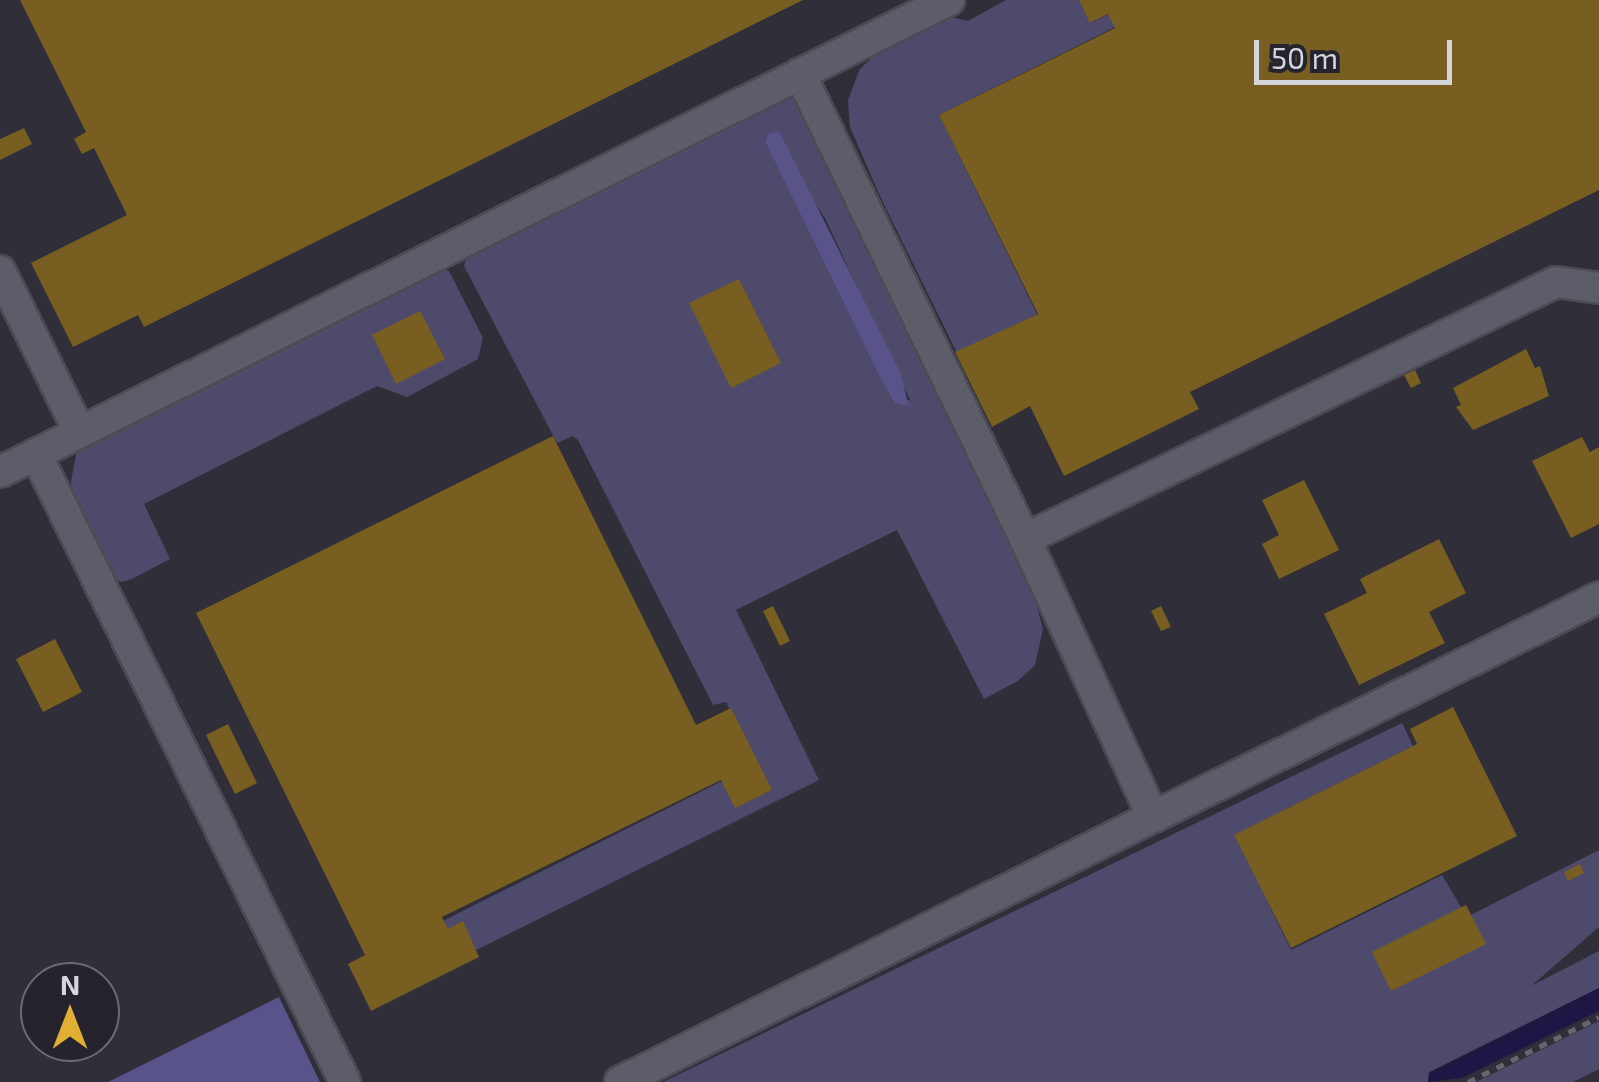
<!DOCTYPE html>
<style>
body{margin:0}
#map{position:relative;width:1599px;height:1082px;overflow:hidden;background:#2f2e39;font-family:"Exo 2",sans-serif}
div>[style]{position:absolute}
.green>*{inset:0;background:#4d4a6c}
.forest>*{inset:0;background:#585389}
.water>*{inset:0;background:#1f1646}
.building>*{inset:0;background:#785e20}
.path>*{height:5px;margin-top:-2.5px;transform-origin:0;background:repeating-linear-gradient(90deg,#66666f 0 8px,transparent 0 16px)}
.roads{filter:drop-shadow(2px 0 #4c4b55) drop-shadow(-2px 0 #4c4b55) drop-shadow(0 2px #4c4b55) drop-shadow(0 -2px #4c4b55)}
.minor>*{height:30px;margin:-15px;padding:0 15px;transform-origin:15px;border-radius:15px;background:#5d5d69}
span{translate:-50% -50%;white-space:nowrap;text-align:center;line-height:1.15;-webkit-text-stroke:8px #25242e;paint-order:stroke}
.north{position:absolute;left:20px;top:962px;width:100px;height:100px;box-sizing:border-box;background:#25242e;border:2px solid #6b6b74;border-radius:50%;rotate:0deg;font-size:28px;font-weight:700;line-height:40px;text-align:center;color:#d5d5dc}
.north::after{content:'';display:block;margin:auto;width:35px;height:45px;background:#e1af34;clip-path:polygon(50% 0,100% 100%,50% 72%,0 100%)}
.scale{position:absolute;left:1254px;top:40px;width:198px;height:45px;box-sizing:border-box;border:5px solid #d5d5dc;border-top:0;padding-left:12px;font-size:30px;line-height:35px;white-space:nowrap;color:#d5d5dc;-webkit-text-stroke:8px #25242e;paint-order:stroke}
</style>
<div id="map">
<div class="green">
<div style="clip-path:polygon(1006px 0,1080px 0,1091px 23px,1109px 14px,1115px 27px,939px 115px,1037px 314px,957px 353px,879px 194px,850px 127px,848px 100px,860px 69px,880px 50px,951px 17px,968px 21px)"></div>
<div style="clip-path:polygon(evenodd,789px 91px,1031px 584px,1043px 629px,1035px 665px,1018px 681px,984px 699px,897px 530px,736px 610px,819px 780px,442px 967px,375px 955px,720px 782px,769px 787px,726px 702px,713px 705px,578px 440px,573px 436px,557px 443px,464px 266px,468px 252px,789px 91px,768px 134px,825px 218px,910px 400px,894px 402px,882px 382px,765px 142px,768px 134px)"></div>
<div style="clip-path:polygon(435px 267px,449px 271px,483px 338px,478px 359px,407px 397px,377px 386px,144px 504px,170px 559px,132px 579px,121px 582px,111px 577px,73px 498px,71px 481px,77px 450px)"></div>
<div style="clip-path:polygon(1402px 723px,1413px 746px,1235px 835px,1291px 950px,1442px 875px,1467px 917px,1599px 850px,1599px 927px,1531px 986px,1599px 951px,1599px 988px,1429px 1072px,1428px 1082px,663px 1082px)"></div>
<div style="clip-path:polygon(1599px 1021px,1599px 1069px,1573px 1082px,1476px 1082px)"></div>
</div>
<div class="forest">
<div style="clip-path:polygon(779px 131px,900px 372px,909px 406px,894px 402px,882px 382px,765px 142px,768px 134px)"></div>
<div style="clip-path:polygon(279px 997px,320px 1082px,108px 1082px)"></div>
</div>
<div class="water">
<div style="clip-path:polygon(1599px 988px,1599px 1011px,1462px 1078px,1428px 1082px,1429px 1073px)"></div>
</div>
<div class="building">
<div style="clip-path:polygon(20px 0,803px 0,144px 327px,138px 315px,73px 347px,31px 263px,127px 215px,94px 148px,82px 154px,74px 139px,86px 132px)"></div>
<div style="clip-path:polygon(1079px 0,1599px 0,1599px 190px,1190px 392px,1199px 409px,1064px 476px,1030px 406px,992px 427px,955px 352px,1038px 314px,939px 115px,1115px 28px,1108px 14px,1090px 23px)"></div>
<div style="clip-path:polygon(24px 128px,32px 144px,0 160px,0 139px)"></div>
<div style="clip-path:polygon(739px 279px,781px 363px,731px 388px,689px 303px)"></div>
<div style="clip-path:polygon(420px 311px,445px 359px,396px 384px,372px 335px)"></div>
<div style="clip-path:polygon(1526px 349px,1535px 368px,1540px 366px,1549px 396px,1473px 430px,1456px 407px,1461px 405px,1453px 388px)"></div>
<div style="clip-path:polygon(1415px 370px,1421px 383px,1411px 388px,1404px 375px)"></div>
<div style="clip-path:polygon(553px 436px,696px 725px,731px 708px,772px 790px,735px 808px,721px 780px,442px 917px,448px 929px,463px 921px,479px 957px,371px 1011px,348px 964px,365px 955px,196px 613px)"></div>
<div style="clip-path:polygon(1582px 437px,1590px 452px,1599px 447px,1599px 524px,1571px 538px,1532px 461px)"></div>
<div style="clip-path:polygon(1304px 480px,1339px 550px,1279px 579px,1262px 544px,1279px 535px,1262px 500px)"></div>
<div style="clip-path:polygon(1439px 539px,1466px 593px,1429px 612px,1445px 643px,1359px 685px,1324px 614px,1367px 593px,1360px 579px)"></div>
<div style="clip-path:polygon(773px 606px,790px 641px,780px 646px,763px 611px)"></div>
<div style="clip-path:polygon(1161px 606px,1171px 627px,1161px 631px,1151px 611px)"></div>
<div style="clip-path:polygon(55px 639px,82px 692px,43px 712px,16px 659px)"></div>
<div style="clip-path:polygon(1453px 707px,1517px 836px,1291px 948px,1234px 835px,1417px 744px,1410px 729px)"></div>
<div style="clip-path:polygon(228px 724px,257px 783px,235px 794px,206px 735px)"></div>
<div style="clip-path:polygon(1580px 864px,1584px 873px,1568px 881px,1564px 872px)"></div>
<div style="clip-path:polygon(1466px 905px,1486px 944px,1391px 991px,1372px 952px)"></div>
</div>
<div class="path">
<div style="left:1468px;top:1082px;width:146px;rotate:-26.4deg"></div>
</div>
<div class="roads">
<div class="minor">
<div style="left:0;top:271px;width:178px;rotate:63.7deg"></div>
<div style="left:36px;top:454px;width:700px;rotate:63.8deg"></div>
<div style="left:0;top:472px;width:1060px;rotate:-26.44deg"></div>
<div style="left:1025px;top:539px;width:590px;rotate:-25.83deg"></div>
<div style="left:1556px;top:282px;width:43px;rotate:7.9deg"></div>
<div style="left:1153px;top:817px;width:497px;rotate:-26.2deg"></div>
<div style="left:620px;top:1082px;width:595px;rotate:-26.44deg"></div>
<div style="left:1153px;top:817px;width:306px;rotate:-114.7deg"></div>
<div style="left:1025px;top:539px;width:517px;rotate:-115.82deg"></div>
</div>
</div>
<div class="north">N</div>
<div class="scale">50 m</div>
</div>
